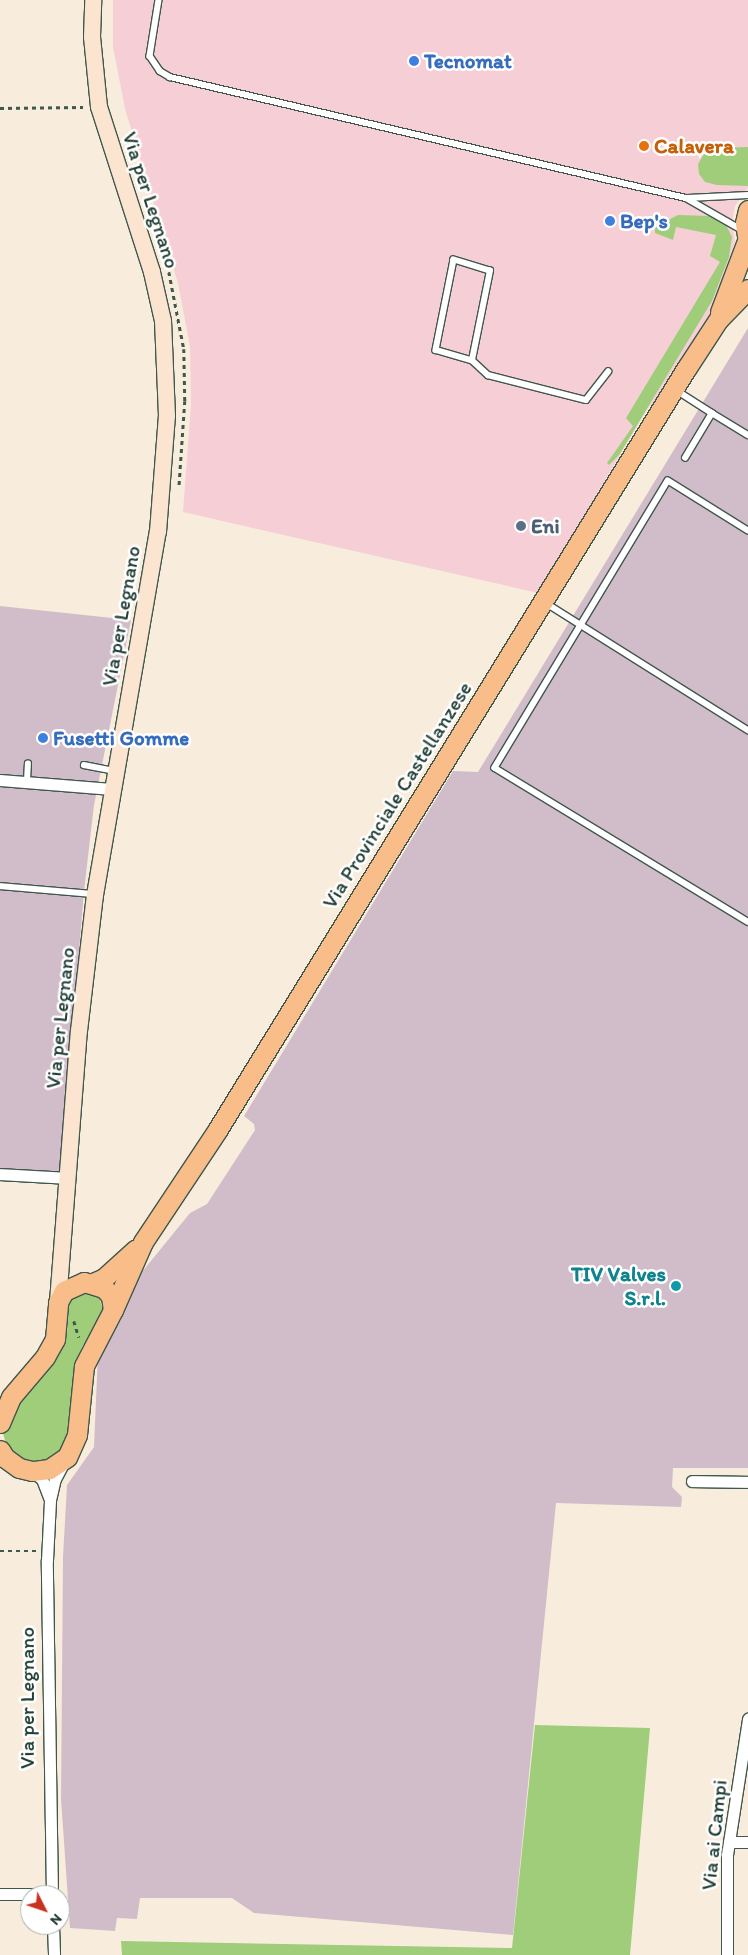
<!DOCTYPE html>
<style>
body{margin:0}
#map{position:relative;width:748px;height:1955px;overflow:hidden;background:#f8eddc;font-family:Itim,sans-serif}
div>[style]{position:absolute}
.built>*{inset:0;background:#f6cfd6}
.industrial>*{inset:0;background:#d1bdc9}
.green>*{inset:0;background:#9fcd7a}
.path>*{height:2.5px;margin-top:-1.25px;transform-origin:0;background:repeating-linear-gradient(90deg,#40574d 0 4px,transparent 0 8px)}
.roads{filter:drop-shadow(1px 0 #40574d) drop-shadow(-1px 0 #40574d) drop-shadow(0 1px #40574d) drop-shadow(0 -1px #40574d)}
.lane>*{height:5.5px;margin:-2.75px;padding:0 2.75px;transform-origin:2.75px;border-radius:2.75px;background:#fff}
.street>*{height:11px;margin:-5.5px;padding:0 5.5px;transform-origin:5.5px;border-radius:5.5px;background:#fff}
.secondary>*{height:16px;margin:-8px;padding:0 8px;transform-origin:8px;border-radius:8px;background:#fce5d0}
.primary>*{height:19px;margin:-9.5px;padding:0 9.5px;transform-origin:9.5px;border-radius:9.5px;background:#f8bd89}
.dots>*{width:14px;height:14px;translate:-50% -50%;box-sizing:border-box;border:2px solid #fff;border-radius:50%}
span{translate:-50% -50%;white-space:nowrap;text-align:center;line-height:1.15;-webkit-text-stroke:5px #fff;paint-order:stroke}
.shop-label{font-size:21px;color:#366cbe;font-weight:700}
.left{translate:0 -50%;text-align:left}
.food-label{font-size:21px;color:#c56008;font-weight:700}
.street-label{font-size:21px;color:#1f3d34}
.service-label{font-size:21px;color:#4e5e75;font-weight:700}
.culture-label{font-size:21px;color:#0d838f;font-weight:700}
.right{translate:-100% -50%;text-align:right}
.north{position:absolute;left:20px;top:1885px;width:50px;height:50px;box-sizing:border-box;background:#fff;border:1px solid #a5b1ae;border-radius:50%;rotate:131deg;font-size:14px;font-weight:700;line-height:20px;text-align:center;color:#1f3d34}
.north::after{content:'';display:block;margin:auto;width:18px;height:22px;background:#c8321e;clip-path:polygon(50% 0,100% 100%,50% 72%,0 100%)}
</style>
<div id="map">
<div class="built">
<div style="clip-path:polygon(113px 0,748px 0,748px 188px,735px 206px,732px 223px,735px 242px,706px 324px,686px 369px,648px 408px,538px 593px,183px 512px,191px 404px,190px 347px,178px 283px,125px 109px,113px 47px)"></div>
</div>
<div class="industrial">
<div style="clip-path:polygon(748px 328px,748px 1468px,673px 1468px,672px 1487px,682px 1497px,681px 1507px,556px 1503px,513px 1935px,254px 1913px,232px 1898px,140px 1898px,137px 1919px,117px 1918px,115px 1931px,70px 1928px,61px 1799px,63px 1557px,67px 1485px,94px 1447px,98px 1353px,121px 1320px,124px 1294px,190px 1213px,207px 1204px,255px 1130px,254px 1124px,244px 1116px,453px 771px,478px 772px)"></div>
<div style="clip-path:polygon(0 606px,131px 620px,94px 805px,84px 891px,60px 1178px,0 1176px)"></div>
</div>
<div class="green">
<div style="clip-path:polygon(748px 147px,748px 186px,717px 185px,705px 182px,699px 174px,698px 164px,704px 154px,716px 148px)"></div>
<div style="clip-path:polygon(678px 215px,710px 216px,725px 223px,732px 237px,729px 257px,712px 301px,619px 455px,609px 465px,607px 463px,633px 426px,626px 418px,720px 262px,710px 256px,716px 235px,676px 227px,673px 240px,655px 233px,655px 228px,664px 222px)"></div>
<div style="clip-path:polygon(83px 1293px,99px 1297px,104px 1312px,82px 1347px,74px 1369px,68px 1433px,63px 1449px,45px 1463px,19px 1460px,6px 1444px,3px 1433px,5px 1423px,62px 1345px,67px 1334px,68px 1306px,75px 1296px)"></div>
<div style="clip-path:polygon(535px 1725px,650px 1728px,630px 1955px,122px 1955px,121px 1941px,512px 1948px)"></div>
</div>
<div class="path">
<div style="left:0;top:108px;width:83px;rotate:-0.7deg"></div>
<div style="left:169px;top:272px;width:78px;rotate:79deg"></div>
<div style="left:184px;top:349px;width:52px;rotate:88.9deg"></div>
<div style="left:185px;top:401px;width:87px;rotate:93.9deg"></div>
<div style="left:74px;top:1321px;width:17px;rotate:73deg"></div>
<div style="left:0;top:1551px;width:36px"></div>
<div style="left:61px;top:1904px;width:12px;rotate:85deg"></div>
</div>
<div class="roads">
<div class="lane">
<div style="left:159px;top:0;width:57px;rotate:99.1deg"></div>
<div style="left:150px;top:56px;width:18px;rotate:56deg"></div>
<div style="left:160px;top:71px;width:12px;rotate:31deg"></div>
<div style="left:170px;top:77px;width:530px;rotate:13.2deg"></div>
<div style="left:686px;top:198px;width:64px;rotate:29.7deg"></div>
<div style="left:688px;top:198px;width:60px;rotate:-2.9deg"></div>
<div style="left:472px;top:360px;width:91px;rotate:-78.6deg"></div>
<div style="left:490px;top:271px;width:38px;rotate:-163deg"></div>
<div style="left:454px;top:260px;width:92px;rotate:101.3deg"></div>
<div style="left:436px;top:350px;width:37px;rotate:16deg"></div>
<div style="left:472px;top:360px;width:22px;rotate:43deg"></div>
<div style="left:488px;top:375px;width:101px;rotate:14.3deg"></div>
<div style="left:586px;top:400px;width:36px;rotate:-52deg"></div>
<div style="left:676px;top:390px;width:43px;rotate:32.6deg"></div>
<div style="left:685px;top:458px;width:52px;rotate:-59deg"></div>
<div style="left:712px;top:413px;width:42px;rotate:31.4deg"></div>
<div style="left:748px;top:531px;width:94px;rotate:-148deg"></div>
<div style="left:668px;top:481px;width:335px;rotate:121.1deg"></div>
<div style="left:495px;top:768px;width:296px;rotate:31.3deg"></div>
<div style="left:546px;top:603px;width:239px;rotate:32.2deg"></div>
<div style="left:84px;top:765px;width:33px;rotate:11deg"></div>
<div style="left:27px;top:781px;width:17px;rotate:-87deg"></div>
<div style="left:0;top:886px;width:93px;rotate:4.9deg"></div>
</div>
<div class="street">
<div style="left:0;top:780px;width:112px;rotate:4.6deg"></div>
<div style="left:0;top:1174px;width:68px;rotate:3.4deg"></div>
<div style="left:32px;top:1471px;width:13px;rotate:39deg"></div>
<div style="left:42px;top:1479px;width:22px;rotate:69deg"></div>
<div style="left:692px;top:1481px;width:56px;rotate:1deg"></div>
<div style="left:729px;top:1842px;width:19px"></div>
<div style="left:0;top:1894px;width:51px"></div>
<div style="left:52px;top:1895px;width:335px;rotate:-90.9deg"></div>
<div style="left:47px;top:1560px;width:60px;rotate:-87.1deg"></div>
<div style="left:50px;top:1500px;width:22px;rotate:-77deg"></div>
<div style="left:55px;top:1479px;width:19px;rotate:-62deg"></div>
<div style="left:53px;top:1925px;width:30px;rotate:88deg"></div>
<div style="left:727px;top:1955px;width:100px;rotate:-90deg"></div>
<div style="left:727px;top:1855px;width:138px;rotate:-81.2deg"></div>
</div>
<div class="secondary">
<div style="left:58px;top:1302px;width:272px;rotate:-85.6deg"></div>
<div style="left:79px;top:1031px;width:137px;rotate:-83.3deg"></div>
<div style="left:95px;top:895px;width:368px;rotate:-80.2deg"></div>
<div style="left:158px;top:532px;width:116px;rotate:-85.6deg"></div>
<div style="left:167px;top:416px;width:95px;rotate:-92.4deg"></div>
<div style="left:163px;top:321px;width:50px;rotate:-102.7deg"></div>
<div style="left:152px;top:272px;width:173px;rotate:-107.8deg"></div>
<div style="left:99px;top:107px;width:70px;rotate:-95.7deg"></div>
<div style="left:92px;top:37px;width:37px;rotate:-88deg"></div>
</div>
<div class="primary">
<div style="left:748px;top:210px;width:13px;rotate:103deg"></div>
<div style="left:745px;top:223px;width:19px;rotate:81deg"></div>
<div style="left:720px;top:312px;width:76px;rotate:-69.2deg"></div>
<div style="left:93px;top:1283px;width:12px;rotate:-24deg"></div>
<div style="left:104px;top:1278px;width:42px;rotate:-42.1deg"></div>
<div style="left:113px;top:1310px;width:74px;rotate:-66.2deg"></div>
<div style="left:143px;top:1242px;width:136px;rotate:-56.4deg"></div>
<div style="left:218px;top:1129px;width:893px;rotate:-58.38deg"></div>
<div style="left:686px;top:369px;width:59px;rotate:-56.9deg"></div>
<div style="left:718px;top:320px;width:43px;rotate:-45.9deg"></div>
<div style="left:0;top:1423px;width:28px;rotate:-67deg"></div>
<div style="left:11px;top:1397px;width:52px;rotate:-49.6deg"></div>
<div style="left:45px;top:1357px;width:21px;rotate:-61deg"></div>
<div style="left:55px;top:1339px;width:37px;rotate:-85deg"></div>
<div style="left:58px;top:1302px;width:13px;rotate:-61deg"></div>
<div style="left:64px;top:1291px;width:22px;rotate:-24deg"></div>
<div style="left:84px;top:1282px;width:21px;rotate:17deg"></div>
<div style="left:104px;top:1288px;width:11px;rotate:49deg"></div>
<div style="left:111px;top:1296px;width:14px;rotate:82deg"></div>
<div style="left:113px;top:1310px;width:63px;rotate:117.4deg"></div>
<div style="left:84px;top:1366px;width:69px;rotate:95.8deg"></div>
<div style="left:77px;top:1435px;width:24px;rotate:114deg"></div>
<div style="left:67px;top:1457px;width:22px;rotate:146deg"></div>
<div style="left:49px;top:1469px;width:17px;rotate:173deg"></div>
<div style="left:32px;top:1471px;width:13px;rotate:-167deg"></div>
<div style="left:19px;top:1468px;width:17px;rotate:-144deg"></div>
<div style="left:5px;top:1458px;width:9px;rotate:-122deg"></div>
</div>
</div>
<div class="dots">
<div style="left:414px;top:61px;background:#3f7fe0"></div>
<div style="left:644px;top:146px;background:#e8710a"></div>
<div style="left:610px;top:221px;background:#3f7fe0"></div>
<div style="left:521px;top:526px;background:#5c6f8a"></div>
<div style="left:43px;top:738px;background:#3f7fe0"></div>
<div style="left:676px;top:1286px;background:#0f9aa8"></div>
</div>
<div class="shop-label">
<span class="left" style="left:424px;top:61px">Tecnomat</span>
<span class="left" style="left:620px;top:221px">Bep's</span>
<span class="left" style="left:53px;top:738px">Fusetti Gomme</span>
</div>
<div class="food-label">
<span class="left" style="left:654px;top:146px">Calavera</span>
</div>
<div class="street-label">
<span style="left:151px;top:200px;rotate:72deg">Via per Legnano</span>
<span style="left:121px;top:616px;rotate:-80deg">Via per Legnano</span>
<span style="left:397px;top:795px;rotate:-58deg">Via Provinciale Castellanzese</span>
<span style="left:60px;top:1018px;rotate:-84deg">Via per Legnano</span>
<span style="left:27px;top:1698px;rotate:-90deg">Via per Legnano</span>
<span style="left:714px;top:1835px;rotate:-84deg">Via ai Campi</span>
</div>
<div class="service-label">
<span class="left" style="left:531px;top:526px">Eni</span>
</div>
<div class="culture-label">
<span class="right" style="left:666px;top:1286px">TIV Valves<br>S.r.l.</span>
</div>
<div class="north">N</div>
</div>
